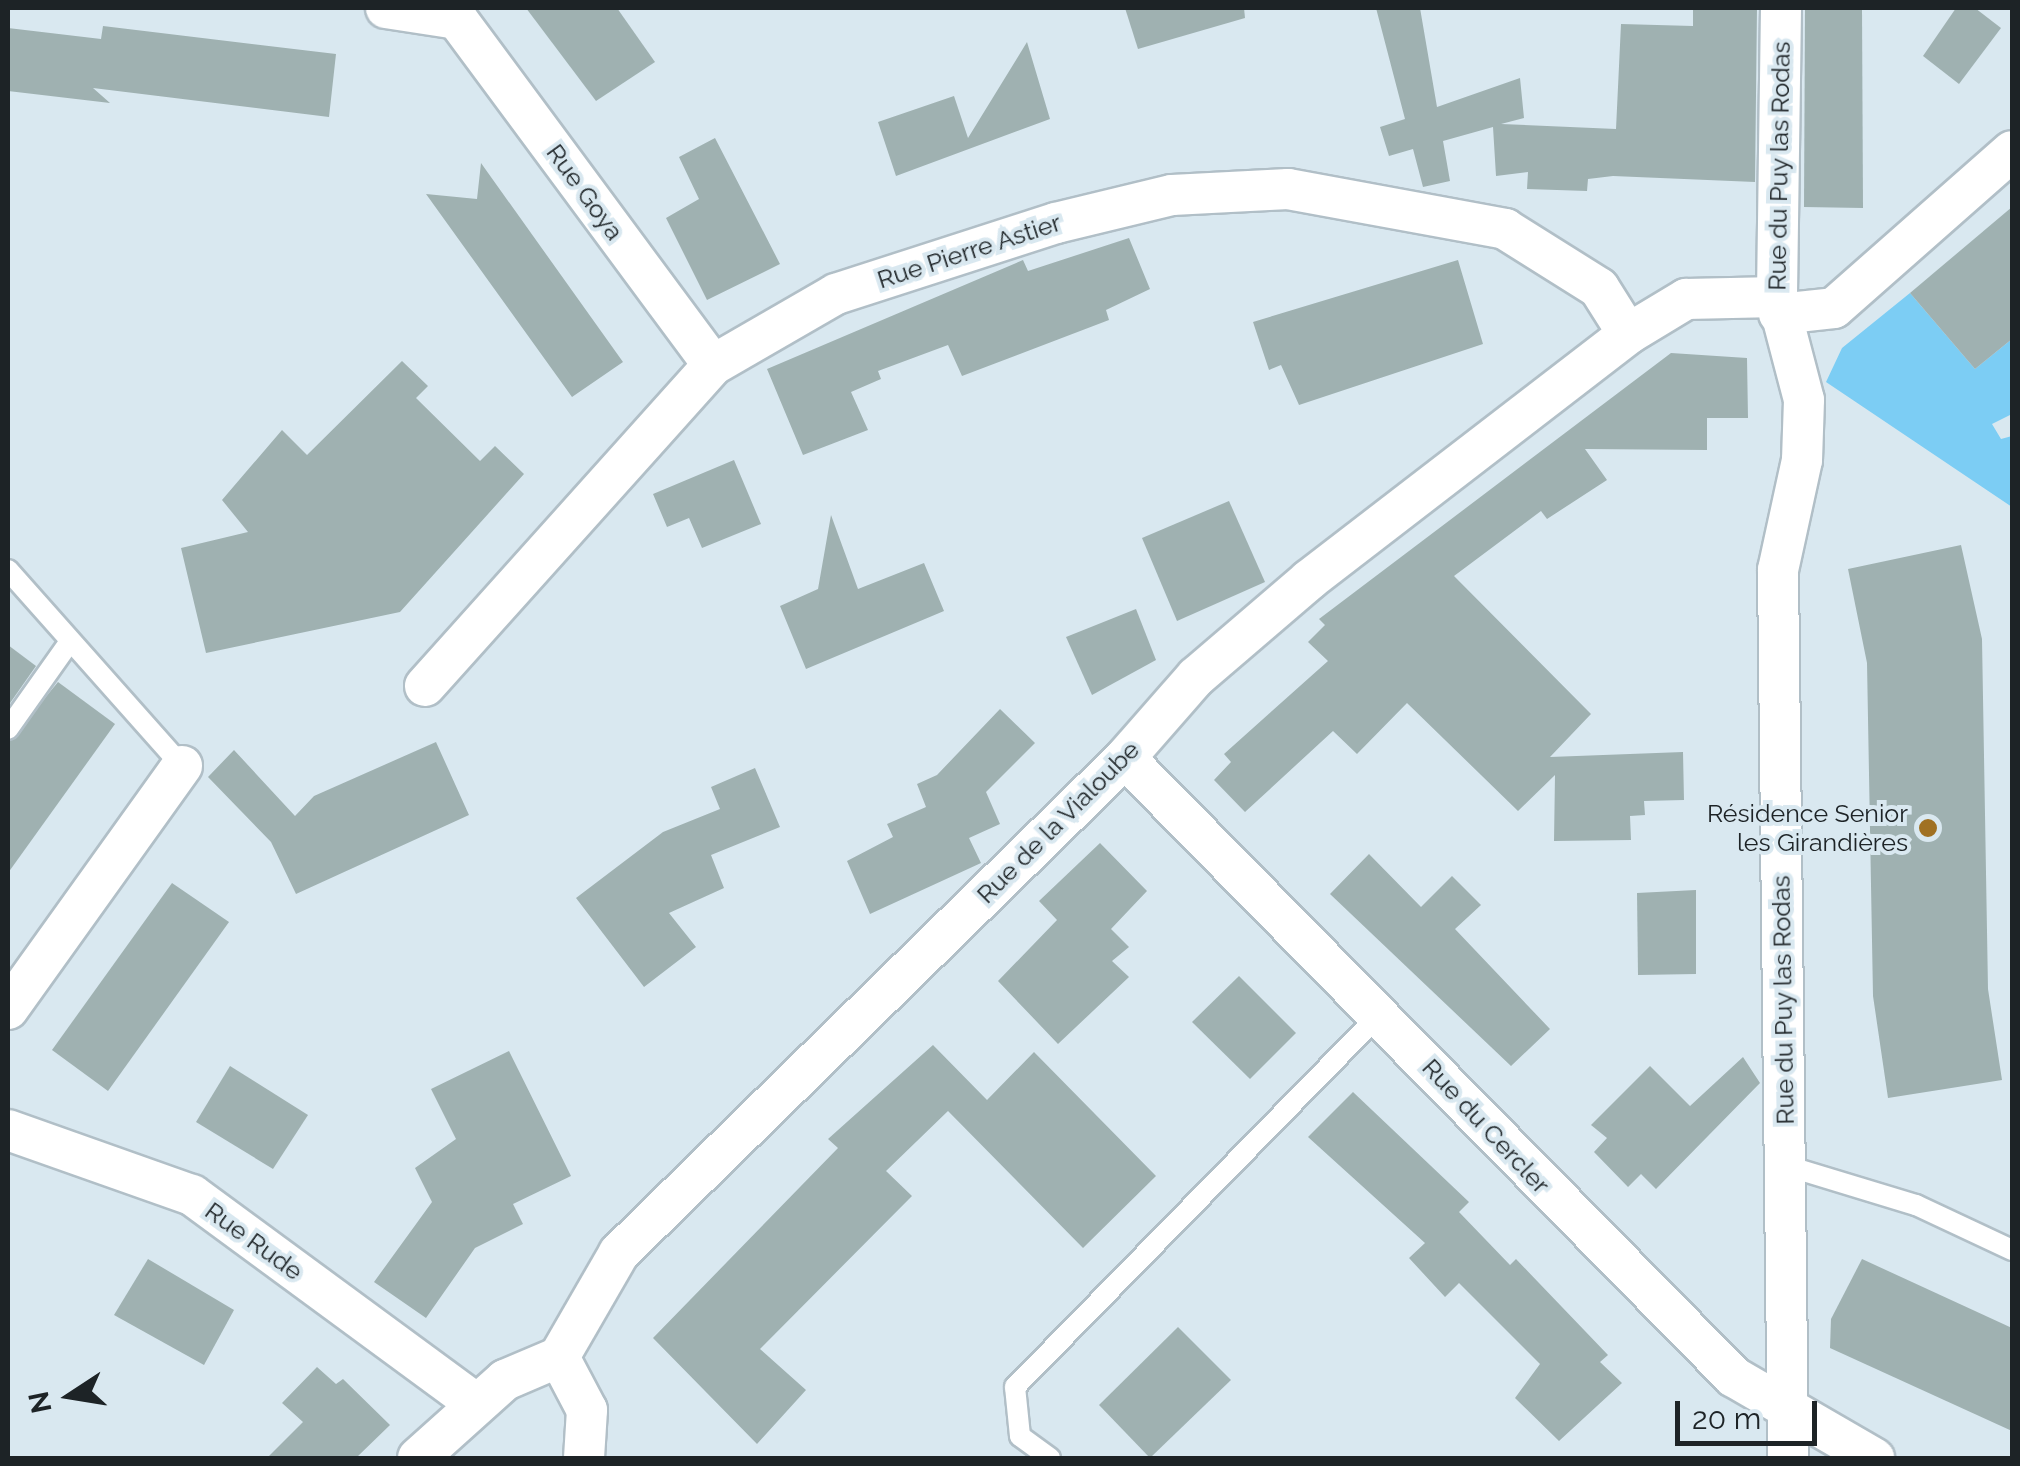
<!DOCTYPE html>
<meta charset="utf-8">
<style>
body{margin:0}
#map{position:relative;width:2020px;height:1466px;overflow:hidden;background:#d9e8f0;font-family:Raleway,sans-serif}
div>[style]{position:absolute}
.green>*{inset:0;background:#7ccdf4}
.building>*{inset:0;background:#9fb1b1}
.roads{filter:drop-shadow(2px 0 #b1bfc7) drop-shadow(-2px 0 #b1bfc7) drop-shadow(0 2px #b1bfc7) drop-shadow(0 -2px #b1bfc7)}
.service>*{height:20px;margin:-10px;padding:0 10px;transform-origin:10px;border-radius:10px;background:#fff}
.minor>*{height:40px;margin:-20px;padding:0 20px;transform-origin:20px;border-radius:20px;background:#fff}
.dots>*{width:28px;height:28px;translate:-50% -50%;box-sizing:border-box;border:5px solid #d9e8f0;border-radius:50%}
span{translate:-50% -50%;white-space:nowrap;text-align:center;line-height:1.15;-webkit-text-stroke:8px #d9e8f0;paint-order:stroke}
.street-label{font-size:25px;color:#1d2326}
.poi-label{font-size:25px;color:#1d2326}
.right{translate:-100% -50%;text-align:right}
.frame{position:absolute;inset:0;border:10px solid #1d2326;pointer-events:none}
.north{position:absolute;left:20px;top:1346px;width:100px;height:100px;-webkit-text-stroke:8px #d9e8f0;paint-order:stroke;rotate:258deg;font-size:28px;font-weight:700;line-height:40px;text-align:center;color:#1d2326}
.north::after{content:'';display:block;margin:auto;width:35px;height:45px;background:#1d2326;clip-path:polygon(50% 0,100% 100%,50% 72%,0 100%)}
.scale{position:absolute;left:1675px;top:1401px;width:142px;height:45px;box-sizing:border-box;border:5px solid #1d2326;border-top:0;padding-left:12px;font-size:30px;line-height:35px;white-space:nowrap;color:#1d2326;-webkit-text-stroke:8px #d9e8f0;paint-order:stroke}
</style>
<div id="map">
<div class="green">
<div style="clip-path:polygon(1910px 293px,1975px 369px,2012px 339px,2012px 414px,1992px 424px,2001px 439px,2012px 436px,2012px 507px,1826px 382px,1842px 348px)"></div>
</div>
<div class="building">
<div style="clip-path:polygon(526px 8px,617px 8px,655px 62px,596px 101px)"></div>
<div style="clip-path:polygon(1125px 8px,1244px 8px,1245px 18px,1138px 49px)"></div>
<div style="clip-path:polygon(1376px 8px,1420px 8px,1437px 107px,1520px 78px,1524px 118px,1501px 124px,1616px 129px,1621px 24px,1693px 26px,1693px 8px,1757px 8px,1755px 182px,1613px 176px,1588px 179px,1587px 191px,1527px 189px,1528px 172px,1496px 176px,1493px 127px,1443px 141px,1450px 181px,1423px 187px,1413px 149px,1389px 156px,1380px 127px,1405px 119px)"></div>
<div style="clip-path:polygon(1805px 8px,1862px 8px,1863px 208px,1804px 207px)"></div>
<div style="clip-path:polygon(1956px 8px,1975px 8px,2001px 28px,1959px 84px,1923px 56px)"></div>
<div style="clip-path:polygon(103px 26px,336px 54px,329px 117px,93px 88px,110px 103px,8px 91px,8px 28px,101px 39px)"></div>
<div style="clip-path:polygon(1027px 42px,1050px 119px,896px 176px,878px 122px,954px 96px,968px 138px)"></div>
<div style="clip-path:polygon(715px 138px,780px 264px,707px 300px,666px 218px,699px 199px,679px 157px)"></div>
<div style="clip-path:polygon(481px 163px,623px 362px,572px 397px,426px 194px,477px 199px)"></div>
<div style="clip-path:polygon(2012px 207px,2012px 339px,1975px 369px,1910px 293px)"></div>
<div style="clip-path:polygon(1129px 238px,1150px 289px,1106px 310px,1109px 320px,962px 376px,948px 345px,878px 371px,881px 379px,851px 392px,868px 430px,803px 455px,767px 369px,1023px 260px,1028px 271px)"></div>
<div style="clip-path:polygon(1458px 260px,1483px 344px,1299px 405px,1281px 365px,1269px 370px,1253px 322px)"></div>
<div style="clip-path:polygon(1671px 353px,1747px 358px,1748px 418px,1707px 418px,1707px 450px,1585px 449px,1607px 480px,1547px 519px,1541px 511px,1454px 576px,1591px 714px,1550px 757px,1683px 752px,1684px 800px,1644px 801px,1645px 815px,1630px 816px,1631px 840px,1554px 841px,1555px 775px,1518px 811px,1407px 703px,1357px 754px,1333px 731px,1245px 812px,1214px 780px,1231px 762px,1224px 754px,1328px 661px,1308px 642px,1325px 625px,1319px 619px)"></div>
<div style="clip-path:polygon(402px 361px,428px 386px,416px 398px,480px 461px,495px 446px,524px 474px,400px 612px,206px 653px,181px 548px,248px 532px,222px 500px,282px 430px,307px 455px)"></div>
<div style="clip-path:polygon(734px 460px,761px 524px,702px 548px,689px 518px,667px 527px,653px 494px)"></div>
<div style="clip-path:polygon(1229px 501px,1265px 582px,1177px 621px,1142px 538px)"></div>
<div style="clip-path:polygon(831px 515px,858px 589px,924px 563px,944px 611px,806px 669px,780px 606px,818px 589px)"></div>
<div style="clip-path:polygon(1961px 545px,1982px 639px,1988px 989px,2002px 1080px,1888px 1098px,1873px 996px,1867px 663px,1848px 569px)"></div>
<div style="clip-path:polygon(1136px 609px,1156px 660px,1092px 695px,1066px 637px)"></div>
<div style="clip-path:polygon(8px 645px,36px 666px,8px 706px)"></div>
<div style="clip-path:polygon(58px 682px,115px 724px,8px 873px,8px 743px)"></div>
<div style="clip-path:polygon(1000px 709px,1035px 743px,986px 792px,1000px 824px,969px 838px,981px 863px,870px 914px,847px 861px,893px 837px,887px 824px,926px 807px,917px 784px,937px 775px)"></div>
<div style="clip-path:polygon(436px 742px,469px 815px,296px 894px,271px 842px,208px 777px,234px 750px,295px 816px,314px 796px)"></div>
<div style="clip-path:polygon(755px 768px,780px 827px,711px 855px,724px 888px,669px 913px,696px 947px,644px 987px,576px 898px,663px 832px,720px 809px,711px 787px)"></div>
<div style="clip-path:polygon(1100px 843px,1147px 891px,1111px 929px,1129px 947px,1112px 961px,1129px 977px,1058px 1044px,998px 981px,1057px 920px,1039px 901px)"></div>
<div style="clip-path:polygon(1369px 854px,1421px 907px,1452px 876px,1481px 905px,1455px 929px,1550px 1029px,1511px 1066px,1330px 894px)"></div>
<div style="clip-path:polygon(172px 883px,229px 922px,108px 1091px,52px 1050px)"></div>
<div style="clip-path:polygon(1696px 890px,1696px 974px,1638px 975px,1637px 893px)"></div>
<div style="clip-path:polygon(1239px 976px,1296px 1033px,1250px 1079px,1192px 1022px)"></div>
<div style="clip-path:polygon(933px 1045px,987px 1100px,1034px 1052px,1156px 1176px,1083px 1248px,948px 1111px,886px 1171px,912px 1196px,760px 1349px,806px 1390px,757px 1444px,653px 1338px,838px 1148px,828px 1139px)"></div>
<div style="clip-path:polygon(509px 1051px,571px 1176px,513px 1204px,523px 1224px,475px 1248px,426px 1318px,374px 1282px,432px 1202px,415px 1168px,456px 1139px,431px 1089px)"></div>
<div style="clip-path:polygon(1743px 1057px,1760px 1083px,1656px 1189px,1641px 1174px,1628px 1187px,1594px 1152px,1607px 1138px,1591px 1125px,1650px 1066px,1690px 1106px)"></div>
<div style="clip-path:polygon(230px 1066px,308px 1115px,273px 1169px,196px 1122px)"></div>
<div style="clip-path:polygon(1353px 1092px,1469px 1202px,1459px 1212px,1510px 1265px,1516px 1259px,1608px 1355px,1600px 1362px,1622px 1383px,1559px 1441px,1515px 1398px,1540px 1364px,1459px 1283px,1445px 1297px,1409px 1258px,1425px 1243px,1308px 1137px)"></div>
<div style="clip-path:polygon(148px 1259px,234px 1310px,204px 1365px,114px 1315px)"></div>
<div style="clip-path:polygon(1862px 1259px,2012px 1328px,2012px 1431px,1830px 1348px,1831px 1319px)"></div>
<div style="clip-path:polygon(1178px 1327px,1231px 1380px,1150px 1458px,1099px 1405px)"></div>
<div style="clip-path:polygon(317px 1367px,336px 1384px,343px 1379px,390px 1425px,356px 1458px,267px 1458px,303px 1422px,282px 1403px)"></div>
</div>
<div class="roads">
<div class="service">
<div style="left:8px;top:570px;width:262px;rotate:48.4deg"></div>
<div style="left:8px;top:729px;width:105px;rotate:-54.7deg"></div>
<div style="left:1784px;top:1165px;width:138px;rotate:16.9deg"></div>
<div style="left:1916px;top:1205px;width:106px;rotate:25.1deg"></div>
<div style="left:1050px;top:1458px;width:37px;rotate:-144deg"></div>
<div style="left:1020px;top:1436px;width:49px;rotate:-95.8deg"></div>
<div style="left:1015px;top:1387px;width:525px;rotate:-45.62deg"></div>
</div>
<div class="minor">
<div style="left:386px;top:8px;width:72px;rotate:8.8deg"></div>
<div style="left:457px;top:19px;width:430px;rotate:53.5deg"></div>
<div style="left:1781px;top:8px;width:289px;rotate:90.8deg"></div>
<div style="left:1777px;top:297px;width:106px;rotate:75.3deg"></div>
<div style="left:1804px;top:400px;width:60px;rotate:91.9deg"></div>
<div style="left:1802px;top:460px;width:113px;rotate:102.3deg"></div>
<div style="left:1778px;top:570px;width:888px;rotate:89.35deg"></div>
<div style="left:1779px;top:314px;width:55px;rotate:-6.2deg"></div>
<div style="left:1834px;top:308px;width:237px;rotate:-41.4deg"></div>
<div style="left:425px;top:686px;width:431px;rotate:-48.1deg"></div>
<div style="left:713px;top:365px;width:142px;rotate:-30deg"></div>
<div style="left:836px;top:294px;width:231px;rotate:-17.9deg"></div>
<div style="left:1056px;top:223px;width:119px;rotate:-13.6deg"></div>
<div style="left:1172px;top:195px;width:116px;rotate:-3deg"></div>
<div style="left:1288px;top:189px;width:221px;rotate:10.4deg"></div>
<div style="left:1505px;top:229px;width:111px;rotate:32.1deg"></div>
<div style="left:1599px;top:288px;width:54px;rotate:57.8deg"></div>
<div style="left:1125px;top:758px;width:868px;rotate:45.47deg"></div>
<div style="left:1734px;top:1377px;width:162px;rotate:30.1deg"></div>
<div style="left:8px;top:1009px;width:299px;rotate:-54.4deg"></div>
<div style="left:8px;top:1130px;width:195px;rotate:19.5deg"></div>
<div style="left:192px;top:1195px;width:350px;rotate:36.3deg"></div>
<div style="left:559px;top:1357px;width:60px;rotate:62.2deg"></div>
<div style="left:587px;top:1410px;width:48px;rotate:93.6deg"></div>
<div style="left:418px;top:1458px;width:117px;rotate:-41.9deg"></div>
<div style="left:505px;top:1380px;width:59px;rotate:-23.1deg"></div>
<div style="left:559px;top:1357px;width:120px;rotate:-60deg"></div>
<div style="left:619px;top:1253px;width:708px;rotate:-44.37deg"></div>
<div style="left:1125px;top:758px;width:108px;rotate:-48.8deg"></div>
<div style="left:1196px;top:677px;width:149px;rotate:-40.6deg"></div>
<div style="left:1309px;top:580px;width:403px;rotate:-37.6deg"></div>
<div style="left:1628px;top:334px;width:68px;rotate:-31.1deg"></div>
<div style="left:1686px;top:299px;width:91px;rotate:-1.3deg"></div>
</div>
</div>
<div class="dots">
<div style="left:1928px;top:828px;background:#a07123"></div>
</div>
<div class="street-label">
<span style="left:1779px;top:166px;rotate:-89deg">Rue du Puy las Rodas</span>
<span style="left:585px;top:192px;rotate:54deg">Rue Goya</span>
<span style="left:969px;top:251px;rotate:-18deg">Rue Pierre Astier</span>
<span style="left:1058px;top:822px;rotate:-45deg">Rue de la Vialoube</span>
<span style="left:1783px;top:1000px;rotate:-91deg">Rue du Puy las Rodas</span>
<span style="left:1486px;top:1126px;rotate:47deg">Rue du Cercler</span>
<span style="left:254px;top:1241px;rotate:36deg">Rue Rude</span>
</div>
<div class="poi-label">
<span class="right" style="left:1908px;top:828px">Résidence Senior<br>les Girandières</span>
</div>
<div class="frame"></div>
<div class="north">N</div>
<div class="scale">20 m</div>
</div>
